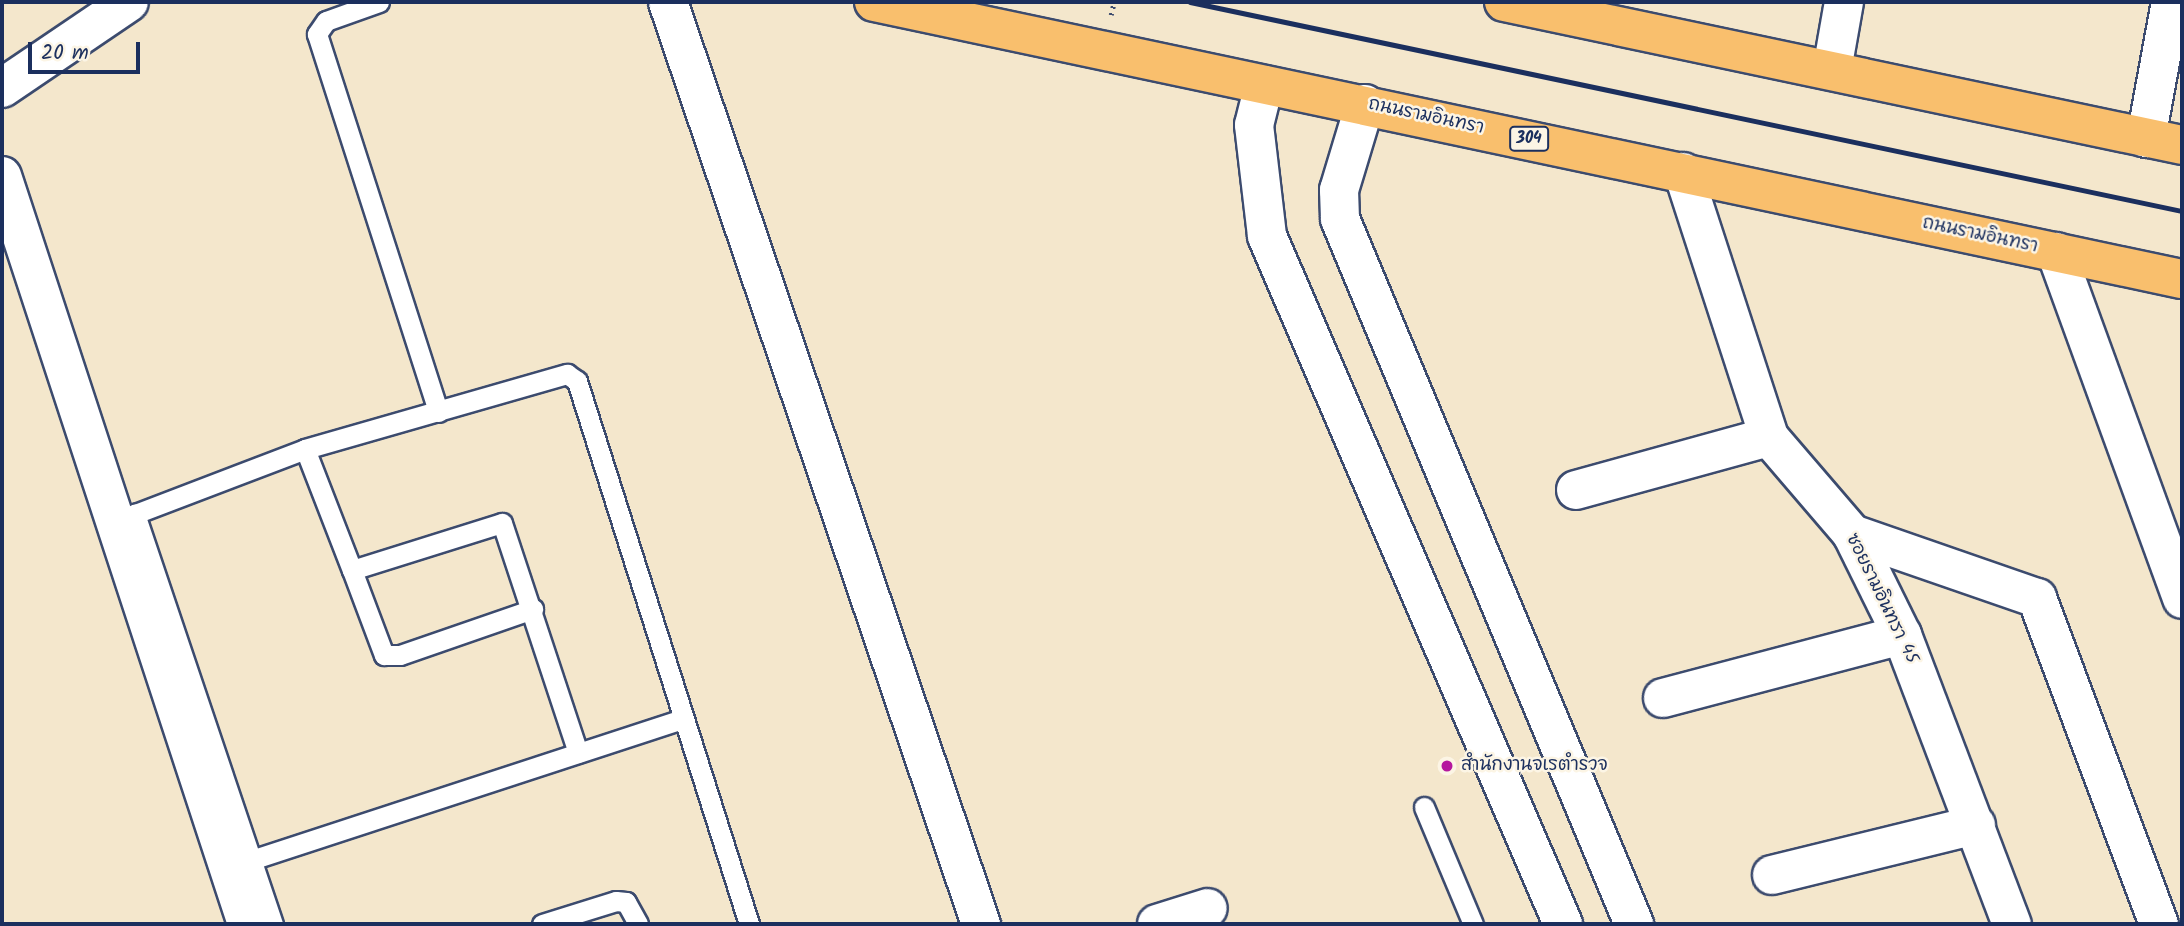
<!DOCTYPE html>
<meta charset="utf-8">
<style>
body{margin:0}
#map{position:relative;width:2184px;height:926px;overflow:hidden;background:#f4e7cc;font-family:Kalam,"Playpen Sans Thai",sans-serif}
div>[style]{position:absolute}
.path>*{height:4.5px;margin-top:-2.25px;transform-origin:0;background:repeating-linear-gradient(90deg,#3c4b6e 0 2px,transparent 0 7px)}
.roads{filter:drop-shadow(2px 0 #3c4b6e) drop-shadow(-2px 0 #3c4b6e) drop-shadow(0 2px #3c4b6e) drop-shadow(0 -2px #3c4b6e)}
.service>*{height:19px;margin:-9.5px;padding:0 9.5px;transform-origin:9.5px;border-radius:9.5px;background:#fff}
.minor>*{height:38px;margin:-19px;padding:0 19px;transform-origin:19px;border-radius:19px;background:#fff}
.primary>*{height:38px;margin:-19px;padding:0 19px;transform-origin:19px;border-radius:19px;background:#f9bf6d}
.rail>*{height:5px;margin:-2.5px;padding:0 2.5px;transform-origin:2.5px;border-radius:2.5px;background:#1b2f5e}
.dots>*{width:19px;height:19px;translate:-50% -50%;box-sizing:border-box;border:4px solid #fcf5e5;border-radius:50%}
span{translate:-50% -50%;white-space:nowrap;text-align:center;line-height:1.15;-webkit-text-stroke:5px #fcf5e5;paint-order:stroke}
.shield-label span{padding:2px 5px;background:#fcf5e5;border:2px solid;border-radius:5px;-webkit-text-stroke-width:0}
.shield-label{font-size:16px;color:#1b2f5e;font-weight:700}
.street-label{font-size:18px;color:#1b2f5e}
.poi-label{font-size:18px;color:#1b2f5e}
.left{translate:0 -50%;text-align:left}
.frame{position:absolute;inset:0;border:4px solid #1b2f5e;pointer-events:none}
.scale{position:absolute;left:28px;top:42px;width:112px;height:32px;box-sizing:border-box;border:4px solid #1b2f5e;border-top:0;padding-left:9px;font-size:21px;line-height:24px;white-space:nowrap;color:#1b2f5e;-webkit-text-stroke:5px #fcf5e5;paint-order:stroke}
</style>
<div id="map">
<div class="path">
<div style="left:1111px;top:15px;width:13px;rotate:-77deg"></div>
</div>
<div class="roads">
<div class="service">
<div style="left:379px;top:2px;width:56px;rotate:160.3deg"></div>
<div style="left:326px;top:21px;width:16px;rotate:125deg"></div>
<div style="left:317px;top:34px;width:397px;rotate:72.2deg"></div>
<div style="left:305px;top:449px;width:130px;rotate:68.8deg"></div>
<div style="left:352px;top:570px;width:157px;rotate:-17.4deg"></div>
<div style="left:502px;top:523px;width:242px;rotate:71.7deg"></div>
<div style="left:352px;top:570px;width:91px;rotate:69.4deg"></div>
<div style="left:384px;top:655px;width:16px"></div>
<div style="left:400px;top:655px;width:141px;rotate:-19.1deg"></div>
<div style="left:1424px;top:807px;width:127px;rotate:67.3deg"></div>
<div style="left:251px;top:860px;width:454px;rotate:-18.1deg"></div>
<div style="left:273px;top:924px;width:433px;rotate:-108.6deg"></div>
<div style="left:135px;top:514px;width:182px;rotate:-20.9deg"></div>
<div style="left:305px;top:449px;width:273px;rotate:-16deg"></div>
<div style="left:567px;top:374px;width:12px;rotate:35deg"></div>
<div style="left:577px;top:381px;width:570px;rotate:72.42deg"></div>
<div style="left:542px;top:924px;width:77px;rotate:-17.3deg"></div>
<div style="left:616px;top:901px;width:10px;rotate:6deg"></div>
<div style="left:626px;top:902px;width:25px;rotate:61deg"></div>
</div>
<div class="minor">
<div style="left:668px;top:2px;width:974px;rotate:71.25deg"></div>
<div style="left:1832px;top:70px;width:69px;rotate:-80deg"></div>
<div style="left:1264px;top:85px;width:41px;rotate:104deg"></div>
<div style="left:1254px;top:125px;width:112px;rotate:83.3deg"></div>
<div style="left:1267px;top:236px;width:749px;rotate:66.72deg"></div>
<div style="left:2px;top:88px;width:153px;rotate:-34.1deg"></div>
<div style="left:1365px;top:104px;width:90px;rotate:106.8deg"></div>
<div style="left:1339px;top:190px;width:29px;rotate:88deg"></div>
<div style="left:1340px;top:219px;width:764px;rotate:67.36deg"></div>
<div style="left:2146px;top:138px;width:138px;rotate:-79.6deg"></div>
<div style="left:1683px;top:172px;width:279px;rotate:72deg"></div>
<div style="left:1769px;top:437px;width:128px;rotate:49.4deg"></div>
<div style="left:1852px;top:534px;width:113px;rotate:63.7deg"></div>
<div style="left:1902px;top:635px;width:309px;rotate:69.2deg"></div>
<div style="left:2px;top:176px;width:787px;rotate:71.86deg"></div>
<div style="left:2056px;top:252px;width:369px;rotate:70deg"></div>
<div style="left:1576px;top:490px;width:200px;rotate:-15.4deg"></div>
<div style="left:1852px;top:534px;width:196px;rotate:19.1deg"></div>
<div style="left:2037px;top:598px;width:348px;rotate:69.5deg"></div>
<div style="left:1663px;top:698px;width:247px;rotate:-14.8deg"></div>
<div style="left:1772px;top:875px;width:210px;rotate:-13.8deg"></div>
<div style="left:1157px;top:924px;width:53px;rotate:-17.4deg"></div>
</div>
<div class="primary">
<div style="left:874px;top:2px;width:1337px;rotate:11.96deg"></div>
<div style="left:1504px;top:2px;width:693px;rotate:11.91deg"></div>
</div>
</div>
<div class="rail">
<div style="left:1190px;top:2px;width:1014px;rotate:11.9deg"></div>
</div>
<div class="dots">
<div style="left:1447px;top:766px;background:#b5179e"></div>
</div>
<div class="shield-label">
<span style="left:1529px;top:139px">304</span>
</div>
<div class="street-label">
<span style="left:1426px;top:117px;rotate:12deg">ถนนรามอินทรา</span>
<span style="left:1980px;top:236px;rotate:12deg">ถนนรามอินทรา</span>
<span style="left:1881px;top:599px;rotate:64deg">ซอยรามอินทรา 45</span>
</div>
<div class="poi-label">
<span class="left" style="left:1461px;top:766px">สำนักงานจเรตำรวจ</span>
</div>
<div class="frame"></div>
<div class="scale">20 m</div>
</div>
